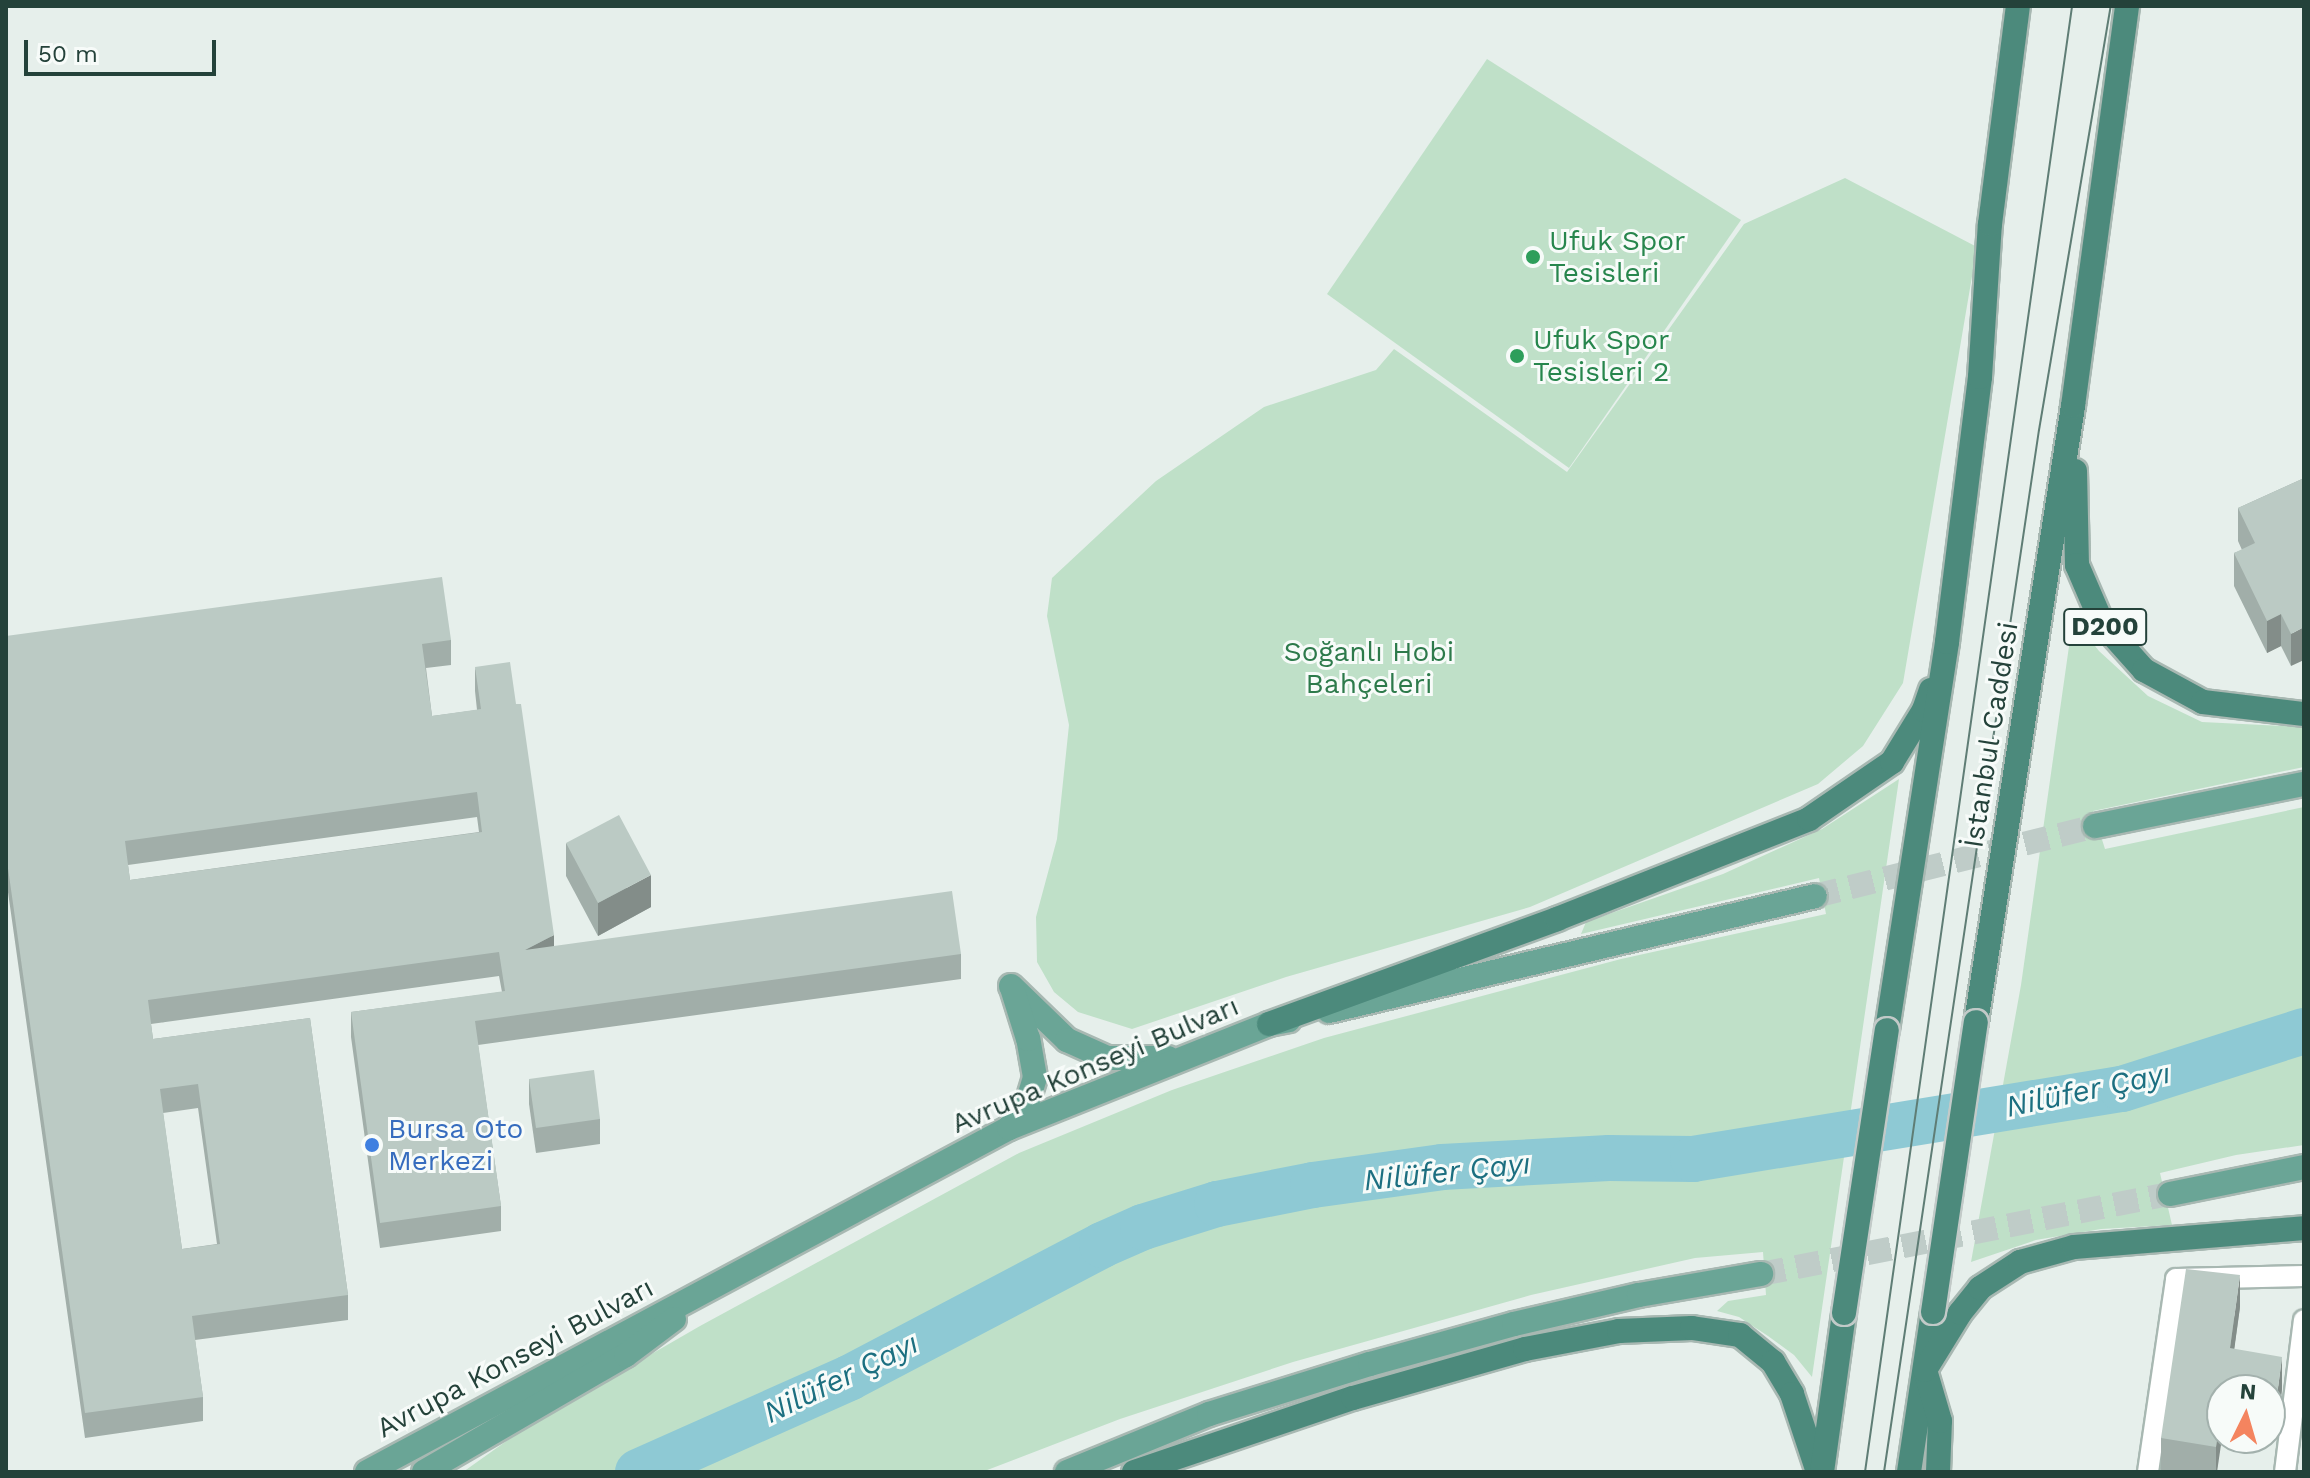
<!DOCTYPE html>
<meta charset="utf-8">
<style>
body{margin:0}
#map{position:relative;width:2310px;height:1478px;overflow:hidden;background:#e6efeb;font-family:"Work Sans",sans-serif}
div>[style]{position:absolute}
.green>*{inset:0;background:#bfe0c8}
.river>*{height:46px;margin:-23px;padding:0 23px;transform-origin:23px;border-radius:23px;background:#8ec9d4}
.primary-tunnel>*{height:24px;margin-top:-12px;transform-origin:0;background:repeating-linear-gradient(90deg,#bfccc8 0 24px,transparent 0 36px)}
.roads{filter:drop-shadow(2px 0 #a8b8b2) drop-shadow(-2px 0 #a8b8b2) drop-shadow(0 2px #a8b8b2) drop-shadow(0 -2px #a8b8b2)}
.minor>*{height:20px;margin:-10px;padding:0 10px;transform-origin:10px;border-radius:10px;background:#fff}
.primary>*{height:24px;margin:-12px;padding:0 12px;transform-origin:12px;border-radius:12px;background:#6aa596}
.trunk>*{height:24px;margin:-12px;padding:0 12px;transform-origin:12px;border-radius:12px;background:#4c8a7c}
.tram>*{height:2px;margin:-1px;padding:0 1px;transform-origin:1px;border-radius:1px;background:#5f7d75}
.bridges{filter:drop-shadow(2px 0 #c2cac8) drop-shadow(-2px 0 #c2cac8) drop-shadow(0 2px #c2cac8) drop-shadow(0 -2px #c2cac8)}
.trunk-bridge>*{height:24px;margin:-12px;padding:0 12px;transform-origin:12px;border-radius:12px;background:#4c8a7c}
.wall>*{inset:0;background:#a1aea9}
.shaded-wall>*{inset:0;background:#838d89}
.building>*{inset:0;background:#bbcac4}
.dots>*{width:22px;height:22px;translate:-50% -50%;box-sizing:border-box;border:4px solid #f7fbf9;border-radius:50%}
span{translate:-50% -50%;white-space:nowrap;text-align:center;line-height:1.15;-webkit-text-stroke:6px #f7fbf9;paint-order:stroke}
.shield-label span{padding:2px 6px;background:#f7fbf9;border:2px solid;border-radius:6px;-webkit-text-stroke-width:0}
.shield-label{font-size:26px;color:#24423a;font-weight:700}
.leisure-label{font-size:28px;color:#27864d}
.left{translate:0 -50%;text-align:left}
.park-label{font-size:28px;color:#2d7a4b}
.street-label{font-size:28px;color:#24423a}
.shop-label{font-size:28px;color:#366cbe}
.water-label{font-size:30px;color:#1c6f80;font-style:italic}
.frame{position:absolute;inset:0;border:8px solid #24423a;pointer-events:none}
.north{position:absolute;left:2206px;top:1374px;width:80px;height:80px;box-sizing:border-box;background:#f7fbf9;border:2px solid #a3b1ad;border-radius:50%;rotate:5deg;font-size:22px;font-weight:700;line-height:32px;text-align:center;color:#24423a}
.north::after{content:'';display:block;margin:auto;width:28px;height:36px;background:#f4845f;clip-path:polygon(50% 0,100% 100%,50% 72%,0 100%)}
.scale{position:absolute;left:24px;top:40px;width:192px;height:36px;box-sizing:border-box;border:4px solid #24423a;border-top:0;padding-left:10px;font-size:24px;line-height:28px;white-space:nowrap;color:#24423a;-webkit-text-stroke:6px #f7fbf9;paint-order:stroke}
</style>
<div id="map">
<div class="green">
<div style="clip-path:polygon(1487px 59px,1741px 220px,1569px 468px,1327px 294px)"></div>
<div style="clip-path:polygon(1845px 178px,1977px 247px,1903px 683px,1863px 746px,1818px 784px,1530px 907px,1286px 977px,1132px 1029px,1078px 1012px,1054px 992px,1037px 962px,1036px 917px,1057px 839px,1069px 725px,1047px 616px,1052px 578px,1156px 481px,1264px 407px,1376px 370px,1394px 349px,1567px 472px,1744px 224px)"></div>
<div style="clip-path:polygon(2073px 618px,2099px 651px,2148px 696px,2202px 722px,2304px 727px,2304px 767px,2093px 811px,2105px 849px,2304px 807px,2304px 1145px,2236px 1155px,2160px 1173px,2172px 1225px,2101px 1229px,2036px 1240px,1971px 1262px,2021px 985px)"></div>
<div style="clip-path:polygon(1899px 779px,1812px 1377px,1794px 1355px,1768px 1336px,1739px 1317px,1717px 1311px,1728px 1301px,1766px 1295px,1763px 1252px,1695px 1258px,1531px 1295px,1293px 1362px,1120px 1419px,982px 1472px,463px 1472px,532px 1423px,700px 1326px,1019px 1153px,1172px 1090px,1324px 1038px,1621px 959px,1826px 914px,1819px 878px,1581px 934px,1586px 922px,1723px 874px,1822px 829px)"></div>
</div>
<div class="river">
<div style="left:638px;top:1472px;width:231px;rotate:-24deg"></div>
<div style="left:849px;top:1378px;width:286px;rotate:-27.7deg"></div>
<div style="left:1102px;top:1245px;width:45px;rotate:-23.7deg"></div>
<div style="left:1143px;top:1227px;width:77px;rotate:-17.3deg"></div>
<div style="left:1217px;top:1204px;width:98px;rotate:-11.2deg"></div>
<div style="left:1313px;top:1185px;width:130px;rotate:-7.9deg"></div>
<div style="left:1442px;top:1167px;width:167px;rotate:-3.1deg"></div>
<div style="left:1609px;top:1158px;width:84px;rotate:0.7deg"></div>
<div style="left:1693px;top:1159px;width:435px;rotate:-9.3deg"></div>
<div style="left:2122px;top:1089px;width:191px;rotate:-17.7deg"></div>
</div>
<div class="primary-tunnel">
<div style="left:1815px;top:896px;width:289px;rotate:-14deg"></div>
<div style="left:1761px;top:1274px;width:417px;rotate:-11.1deg"></div>
</div>
<div class="roads">
<div class="minor">
<div style="left:2148px;top:1472px;width:195px;rotate:-81.7deg"></div>
<div style="left:2176px;top:1279px;width:128px;rotate:-1.3deg"></div>
<div style="left:2285px;top:1472px;width:153px;rotate:-82.9deg"></div>
</div>
<div class="primary">
<div style="left:2095px;top:826px;width:213px;rotate:-11.4deg"></div>
<div style="left:1011px;top:986px;width:78px;rotate:44deg"></div>
<div style="left:1067px;top:1040px;width:44px;rotate:24.2deg"></div>
<div style="left:1107px;top:1058px;width:61px"></div>
<div style="left:1329px;top:1011px;width:499px;rotate:-13.3deg"></div>
<div style="left:1009px;top:1128px;width:27px;rotate:-51deg"></div>
<div style="left:1026px;top:1107px;width:31px;rotate:-73deg"></div>
<div style="left:1035px;top:1077px;width:39px;rotate:-100deg"></div>
<div style="left:1028px;top:1039px;width:53px;rotate:-107.4deg"></div>
<div style="left:2170px;top:1194px;width:137px;rotate:-11.4deg"></div>
<div style="left:367px;top:1472px;width:728px;rotate:-28.18deg"></div>
<div style="left:1009px;top:1128px;width:280px;rotate:-21.8deg"></div>
<div style="left:1269px;top:1024px;width:20px;rotate:-11deg"></div>
<div style="left:424px;top:1472px;width:233px;rotate:-30.1deg"></div>
<div style="left:626px;top:1355px;width:60px;rotate:-36.9deg"></div>
<div style="left:1067px;top:1472px;width:153px;rotate:-22.2deg"></div>
<div style="left:1209px;top:1414px;width:169px;rotate:-17.3deg"></div>
<div style="left:1370px;top:1364px;width:149px;rotate:-15.5deg"></div>
<div style="left:1514px;top:1324px;width:128px;rotate:-13.1deg"></div>
<div style="left:1639px;top:1295px;width:124px;rotate:-9.8deg"></div>
</div>
<div class="trunk">
<div style="left:2075px;top:471px;width:94px;rotate:88.8deg"></div>
<div style="left:2077px;top:565px;width:63px;rotate:66.7deg"></div>
<div style="left:2102px;top:623px;width:63px;rotate:48.2deg"></div>
<div style="left:2144px;top:670px;width:67px;rotate:28.5deg"></div>
<div style="left:2203px;top:702px;width:102px;rotate:6.8deg"></div>
<div style="left:1976px;top:1022px;width:624px;rotate:-81.05deg"></div>
<div style="left:2073px;top:406px;width:404px;rotate:-82.3deg"></div>
<div style="left:1269px;top:1024px;width:307px;rotate:-20deg"></div>
<div style="left:1557px;top:919px;width:271px;rotate:-21.6deg"></div>
<div style="left:1809px;top:819px;width:101px;rotate:-34.5deg"></div>
<div style="left:1892px;top:762px;width:61px;rotate:-58.4deg"></div>
<div style="left:1924px;top:710px;width:21px;rotate:-71deg"></div>
<div style="left:1887px;top:1030px;width:393px;rotate:-81.2deg"></div>
<div style="left:1947px;top:642px;width:267px;rotate:-82.9deg"></div>
<div style="left:1980px;top:377px;width:153px;rotate:-86.3deg"></div>
<div style="left:1990px;top:224px;width:220px;rotate:-82.7deg"></div>
<div style="left:1134px;top:1472px;width:231px;rotate:-18.7deg"></div>
<div style="left:1353px;top:1398px;width:179px;rotate:-15.9deg"></div>
<div style="left:1525px;top:1349px;width:96px;rotate:-10.8deg"></div>
<div style="left:1619px;top:1331px;width:73px;rotate:-2.4deg"></div>
<div style="left:1692px;top:1328px;width:49px;rotate:8.3deg"></div>
<div style="left:1740px;top:1335px;width:43px;rotate:39.3deg"></div>
<div style="left:1773px;top:1362px;width:37px;rotate:59deg"></div>
<div style="left:1792px;top:1394px;width:82px;rotate:71.6deg"></div>
<div style="left:1822px;top:1472px;width:161px;rotate:-82.1deg"></div>
<div style="left:1909px;top:1472px;width:162px;rotate:-81.5deg"></div>
<div style="left:1938px;top:1472px;width:51px;rotate:-87.8deg"></div>
<div style="left:1940px;top:1421px;width:53px;rotate:-106.4deg"></div>
<div style="left:1925px;top:1370px;width:67px;rotate:-58.4deg"></div>
<div style="left:1960px;top:1313px;width:32px;rotate:-51deg"></div>
<div style="left:1980px;top:1288px;width:48px;rotate:-33deg"></div>
<div style="left:2020px;top:1262px;width:56px;rotate:-15.5deg"></div>
<div style="left:2074px;top:1247px;width:231px;rotate:-4.7deg"></div>
</div>
</div>
<div class="tram">
<div style="left:1865px;top:1472px;width:1481px;rotate:-81.96deg"></div>
<div style="left:1884px;top:1472px;width:1053px;rotate:-81.54deg"></div>
<div style="left:2039px;top:430px;width:430px;rotate:-80.4deg"></div>
</div>
<div class="bridges">
<div class="trunk-bridge">
<div style="left:1933px;top:1312px;width:293px;rotate:-81.6deg"></div>
<div style="left:1844px;top:1313px;width:286px;rotate:-81.4deg"></div>
</div>
</div>
<div class="wall">
<div style="clip-path:polygon(2302px 479px,2291px 666px,2281px 646px,2267px 653px,2234px 586px,2234px 553px,2242px 550px,2238px 541px,2238px 508px)"></div>
<div style="clip-path:polygon(evenodd,6px 636px,451px 640px,451px 665px,426px 668px,432px 716px,477px 710px,475px 691px,475px 667px,554px 946px,961px 954px,961px 979px,478px 1045px,501px 1206px,501px 1231px,380px 1248px,351px 1037px,351px 1012px,502px 992px,499px 976px,151px 1024px,153px 1039px,310px 1018px,348px 1295px,348px 1320px,195px 1340px,203px 1397px,203px 1421px,85px 1438px,6px 878px,6px 636px,477px 817px,479px 832px,130px 880px,128px 865px,477px 817px,6px 636px,198px 1108px,217px 1244px,182px 1249px,163px 1113px,198px 1108px)"></div>
<div style="clip-path:polygon(566px 843px,651px 907px,598px 936px,566px 876px)"></div>
<div style="clip-path:polygon(529px 1079px,600px 1119px,600px 1144px,536px 1153px,529px 1104px)"></div>
<div style="clip-path:polygon(2240px 1307px,2234px 1349px,2282px 1389px,2277px 1429px,2270px 1428px,2270px 1390px,2222px 1390px,2217px 1472px,2161px 1471px,2161px 1438px)"></div>
</div>
<div class="shaded-wall">
<div style="clip-path:polygon(2281px 614px,2281px 646px,2267px 653px,2267px 621px)"></div>
<div style="clip-path:polygon(2304px 627px,2304px 660px,2291px 666px,2291px 634px)"></div>
<div style="clip-path:polygon(651px 875px,651px 907px,598px 936px,598px 903px)"></div>
<div style="clip-path:polygon(554px 935px,554px 960px,525px 950px)"></div>
<div style="clip-path:polygon(2240px 1275px,2240px 1307px,2230px 1381px,2230px 1348px)"></div>
<div style="clip-path:polygon(2282px 1357px,2282px 1389px,2277px 1429px,2277px 1396px)"></div>
<div style="clip-path:polygon(2222px 1405px,2222px 1438px,2217px 1472px,2216px 1472px,2216px 1447px)"></div>
</div>
<div class="building">
<div style="clip-path:polygon(2302px 479px,2304px 482px,2304px 627px,2291px 634px,2281px 614px,2267px 621px,2234px 553px,2255px 543px,2238px 508px)"></div>
<div style="clip-path:polygon(evenodd,442px 577px,451px 640px,422px 644px,432px 716px,481px 709px,475px 667px,510px 662px,516px 704px,521px 704px,554px 935px,525px 950px,952px 891px,961px 954px,475px 1021px,501px 1206px,380px 1223px,351px 1012px,505px 991px,499px 952px,148px 1000px,153px 1039px,310px 1018px,348px 1295px,192px 1316px,203px 1397px,85px 1413px,6px 854px,6px 636px,442px 577px,477px 792px,482px 832px,130px 880px,125px 841px,477px 792px,442px 577px,198px 1084px,220px 1244px,182px 1249px,160px 1089px,198px 1084px)"></div>
<div style="clip-path:polygon(619px 815px,651px 875px,598px 903px,566px 843px)"></div>
<div style="clip-path:polygon(594px 1070px,600px 1119px,536px 1128px,529px 1079px)"></div>
<div style="clip-path:polygon(2186px 1269px,2240px 1275px,2230px 1348px,2282px 1357px,2277px 1396px,2270px 1395px,2270px 1390px,2222px 1390px,2222px 1405px,2216px 1447px,2161px 1438px)"></div>
</div>
<div class="dots">
<div style="left:1533px;top:257px;background:#2e9e5b"></div>
<div style="left:1517px;top:356px;background:#2e9e5b"></div>
<div style="left:372px;top:1145px;background:#3f7fe0"></div>
</div>
<div class="shield-label">
<span style="left:2105px;top:627px">D200</span>
</div>
<div class="leisure-label">
<span class="left" style="left:1549px;top:257px">Ufuk Spor<br>Tesisleri</span>
<span class="left" style="left:1533px;top:356px">Ufuk Spor<br>Tesisleri 2</span>
</div>
<div class="park-label">
<span style="left:1369px;top:668px">Soğanlı Hobi<br>Bahçeleri</span>
</div>
<div class="street-label">
<span style="left:1991px;top:735px;rotate:-81deg">İstanbul Caddesi</span>
<span style="left:1095px;top:1065px;rotate:-23deg">Avrupa Konseyi Bulvarı</span>
<span style="left:515px;top:1358px;rotate:-28deg">Avrupa Konseyi Bulvarı</span>
</div>
<div class="shop-label">
<span class="left" style="left:388px;top:1145px">Bursa Oto<br>Merkezi</span>
</div>
<div class="water-label">
<span style="left:2088px;top:1090px;rotate:-12deg">Nilüfer Çayı</span>
<span style="left:1447px;top:1172px;rotate:-6deg">Nilüfer Çayı</span>
<span style="left:841px;top:1378px;rotate:-26deg">Nilüfer Çayı</span>
</div>
<div class="frame"></div>
<div class="north">N</div>
<div class="scale">50 m</div>
</div>
